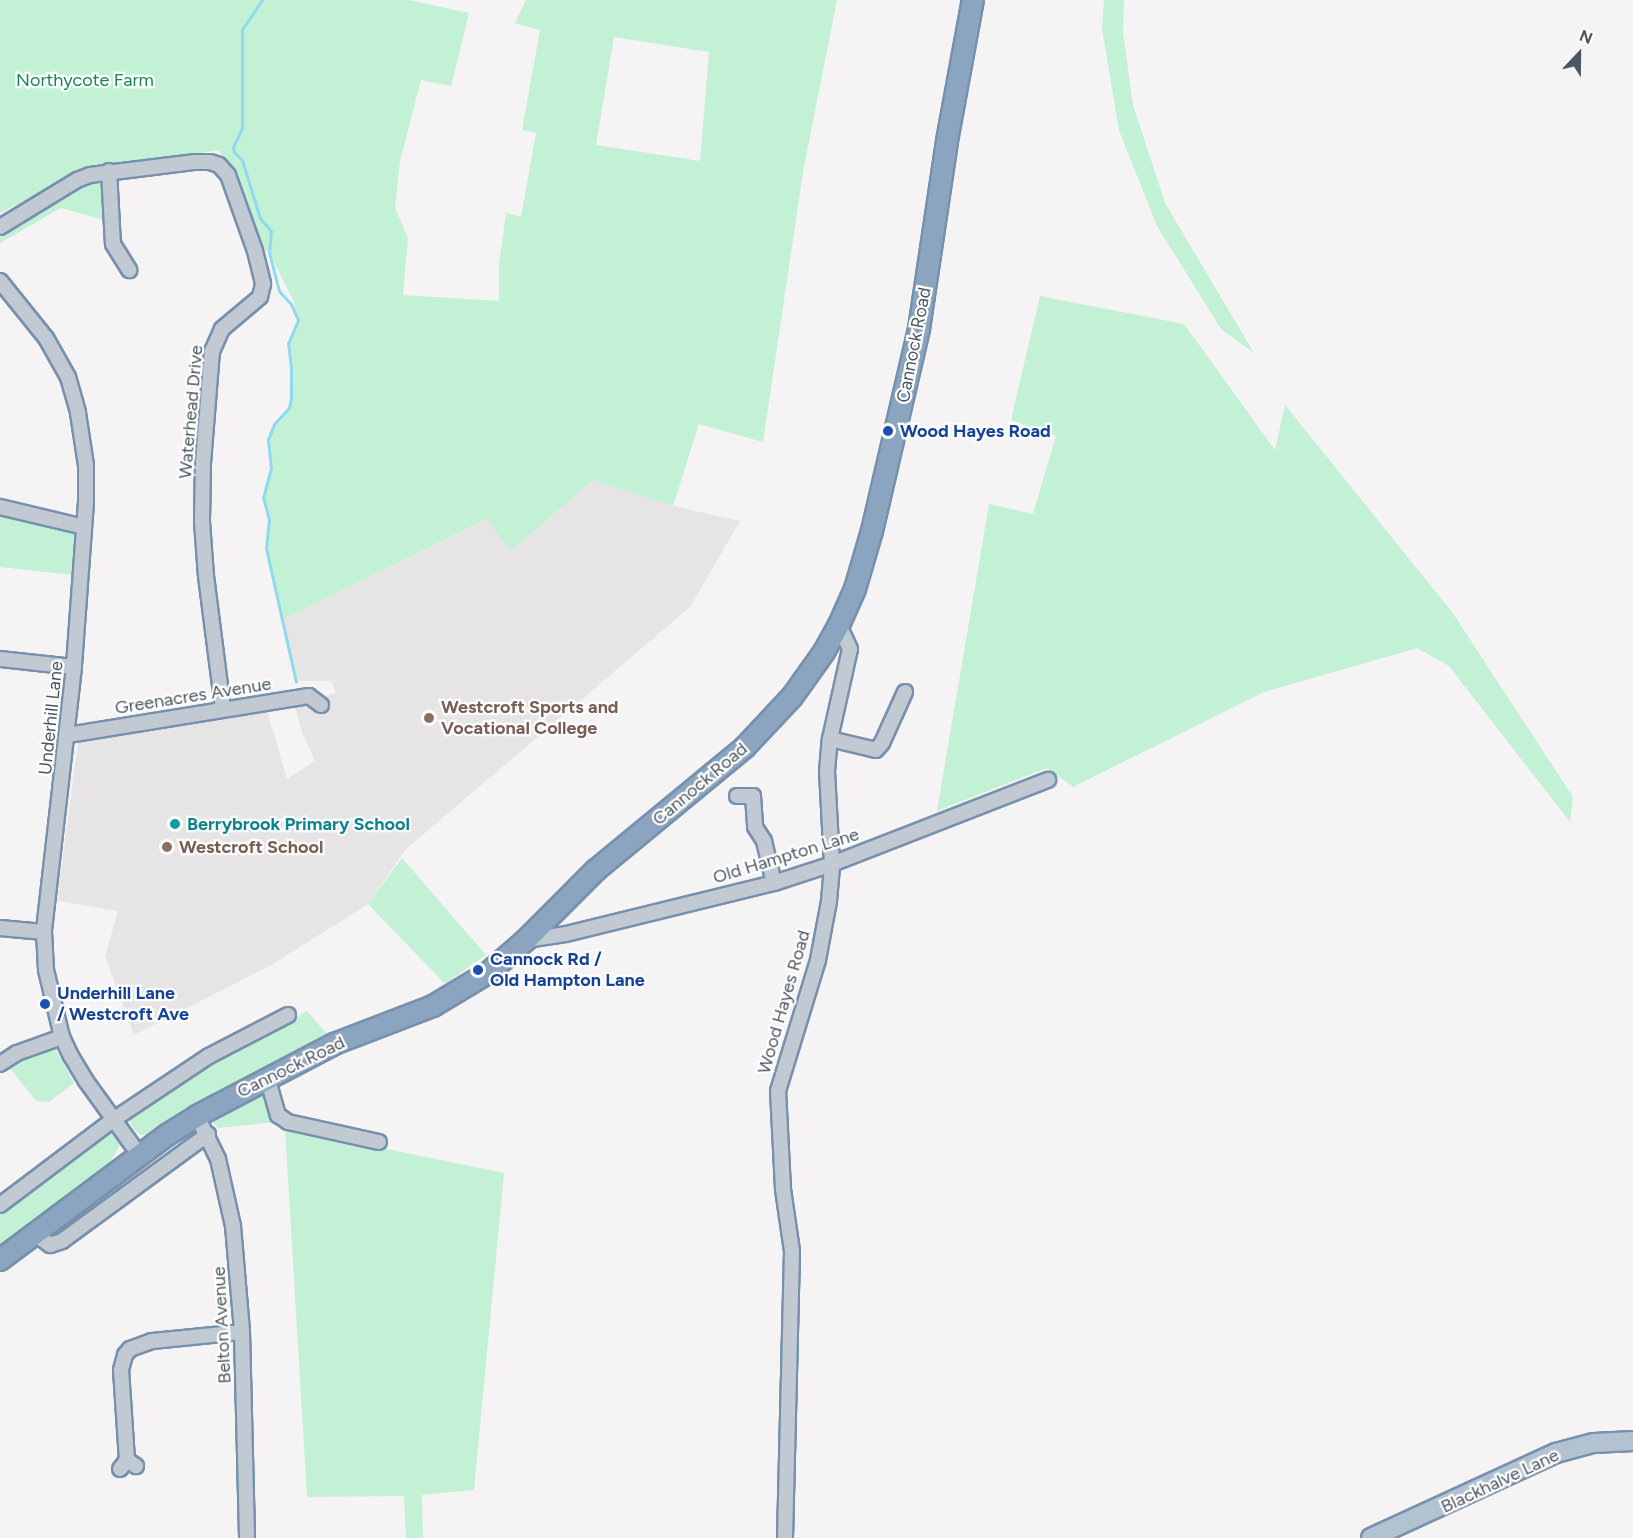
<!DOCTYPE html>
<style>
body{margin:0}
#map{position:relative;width:1633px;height:1538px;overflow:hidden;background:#f5f3f3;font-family:Figtree,sans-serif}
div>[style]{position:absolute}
.education>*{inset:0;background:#e6e4e5}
.green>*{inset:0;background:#c3f1d5}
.stream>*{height:3px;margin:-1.5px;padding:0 1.5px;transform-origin:1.5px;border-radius:1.5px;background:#90daee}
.roads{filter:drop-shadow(2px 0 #7690ad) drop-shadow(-2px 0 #7690ad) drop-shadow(0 2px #7690ad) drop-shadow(0 -2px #7690ad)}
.minor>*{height:14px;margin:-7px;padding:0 7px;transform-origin:7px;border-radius:7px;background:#c1cad2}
.major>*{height:18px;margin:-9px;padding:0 9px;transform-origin:9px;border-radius:9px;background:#b3c2d1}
.highway>*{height:20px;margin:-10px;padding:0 10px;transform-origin:10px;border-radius:10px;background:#8ba5c1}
.dots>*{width:16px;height:16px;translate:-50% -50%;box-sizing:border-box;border:3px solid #fff;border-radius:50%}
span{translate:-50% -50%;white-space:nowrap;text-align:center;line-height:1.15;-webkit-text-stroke:4.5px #fff;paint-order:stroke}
.park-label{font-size:18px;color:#17864f}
.street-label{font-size:18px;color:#4a5661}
.transit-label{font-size:18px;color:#164399;font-weight:700}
.left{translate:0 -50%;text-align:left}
.education-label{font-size:18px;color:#785e54;font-weight:700}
.culture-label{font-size:18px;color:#0d838f;font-weight:700}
.north{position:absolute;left:1549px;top:24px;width:60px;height:60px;-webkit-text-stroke:4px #fff;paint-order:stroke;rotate:22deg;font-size:16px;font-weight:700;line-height:24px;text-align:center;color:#4a5661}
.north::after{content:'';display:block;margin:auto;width:21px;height:27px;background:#4a5661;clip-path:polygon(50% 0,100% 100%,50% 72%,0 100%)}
</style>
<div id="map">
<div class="education">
<div style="clip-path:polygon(593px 480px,673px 506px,740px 521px,690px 607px,405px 850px,368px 904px,273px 964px,134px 1035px,105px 956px,118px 911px,57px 901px,78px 743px,266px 707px,287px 779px,315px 761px,302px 732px,294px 704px,336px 693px,331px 681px,296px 681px,282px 620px,488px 519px,511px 551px)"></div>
</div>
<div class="green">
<div style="clip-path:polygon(evenodd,0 0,409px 0,469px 13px,451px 86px,421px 80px,400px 161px,395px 208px,408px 238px,403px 295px,499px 301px,499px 264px,506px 213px,521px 217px,536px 133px,522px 130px,540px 30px,515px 23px,526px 0,837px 0,803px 172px,763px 442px,699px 424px,673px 506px,593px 480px,511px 551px,487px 519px,282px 620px,266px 548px,269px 519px,263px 497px,271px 468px,268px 440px,274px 424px,289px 407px,291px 368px,288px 344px,298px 320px,294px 302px,269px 252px,258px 247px,233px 173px,219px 150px,104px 167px,76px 175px,0 213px,0 0,614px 37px,709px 52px,700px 161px,596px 145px,614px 37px)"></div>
<div style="clip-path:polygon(1104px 0,1124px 0,1123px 33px,1133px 105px,1165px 203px,1254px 353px,1221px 329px,1157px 226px,1119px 130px,1102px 28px)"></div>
<div style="clip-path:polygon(93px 181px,102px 185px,104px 220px,61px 208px,0 243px,0 232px)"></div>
<div style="clip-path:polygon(1040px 296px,1184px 324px,1275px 450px,1285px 405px,1452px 612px,1573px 797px,1570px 822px,1449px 666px,1417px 648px,1264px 692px,1073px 787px,1047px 768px,937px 811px,989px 504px,1033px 514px,1056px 436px,1011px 420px)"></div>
<div style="clip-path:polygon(0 512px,69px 528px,75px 534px,72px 575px,0 567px)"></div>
<div style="clip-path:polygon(402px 858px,486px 955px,445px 984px,368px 904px)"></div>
<div style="clip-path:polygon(307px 1011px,327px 1034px,149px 1135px,141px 1135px,135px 1131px,130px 1122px,130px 1114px,193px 1072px)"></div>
<div style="clip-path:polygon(53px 1045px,74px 1083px,49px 1102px,36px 1101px,10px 1068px,45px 1047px)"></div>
<div style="clip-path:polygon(265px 1087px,274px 1122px,218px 1128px,213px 1123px,213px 1115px)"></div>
<div style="clip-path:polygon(285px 1128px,504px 1173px,474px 1490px,422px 1495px,423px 1538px,406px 1538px,404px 1496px,307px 1497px)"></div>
<div style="clip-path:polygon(109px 1130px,120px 1145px,107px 1168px,0 1247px,0 1213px)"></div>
</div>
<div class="stream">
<div style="left:262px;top:0;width:36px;rotate:124deg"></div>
<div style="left:242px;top:30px;width:98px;rotate:90deg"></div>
<div style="left:242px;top:128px;width:21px;rotate:115deg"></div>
<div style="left:233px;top:147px;width:5px;rotate:79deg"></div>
<div style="left:234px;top:152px;width:11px;rotate:45deg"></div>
<div style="left:242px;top:160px;width:61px;rotate:72.8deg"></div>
<div style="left:260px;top:218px;width:17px;rotate:50deg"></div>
<div style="left:271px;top:231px;width:21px;rotate:95deg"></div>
<div style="left:269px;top:252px;width:40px;rotate:75.6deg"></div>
<div style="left:279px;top:291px;width:18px;rotate:47deg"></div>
<div style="left:291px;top:304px;width:17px;rotate:66deg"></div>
<div style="left:298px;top:320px;width:25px;rotate:113deg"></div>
<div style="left:288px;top:343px;width:25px;rotate:83deg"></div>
<div style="left:291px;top:368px;width:31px;rotate:90deg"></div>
<div style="left:291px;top:399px;width:9px;rotate:103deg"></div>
<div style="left:289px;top:408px;width:22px;rotate:133deg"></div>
<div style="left:274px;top:424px;width:17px;rotate:111deg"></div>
<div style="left:268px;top:440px;width:28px;rotate:84deg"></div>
<div style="left:271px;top:468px;width:30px;rotate:105deg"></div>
<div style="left:263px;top:497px;width:23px;rotate:75deg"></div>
<div style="left:269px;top:519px;width:29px;rotate:96deg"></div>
<div style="left:266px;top:548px;width:137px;rotate:77.4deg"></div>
</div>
<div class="roads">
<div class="minor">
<div style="left:109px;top:171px;width:73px;rotate:86.9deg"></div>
<div style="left:113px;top:244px;width:31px;rotate:58deg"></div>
<div style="left:0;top:227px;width:90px;rotate:-31.4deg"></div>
<div style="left:77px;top:180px;width:14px;rotate:-21deg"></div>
<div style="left:90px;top:175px;width:106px;rotate:-7.1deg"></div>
<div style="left:195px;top:162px;width:15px"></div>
<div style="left:210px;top:162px;width:9px;rotate:18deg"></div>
<div style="left:219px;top:165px;width:13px;rotate:48deg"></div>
<div style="left:228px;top:175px;width:81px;rotate:70.4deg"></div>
<div style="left:255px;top:251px;width:34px;rotate:76deg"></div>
<div style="left:263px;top:284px;width:13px;rotate:103deg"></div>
<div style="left:260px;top:297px;width:50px;rotate:139.9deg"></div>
<div style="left:222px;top:329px;width:24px;rotate:114deg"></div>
<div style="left:212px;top:351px;width:112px;rotate:94.6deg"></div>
<div style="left:203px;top:463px;width:59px;rotate:91deg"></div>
<div style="left:202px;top:522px;width:54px;rotate:85.8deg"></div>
<div style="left:206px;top:576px;width:134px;rotate:82.7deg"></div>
<div style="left:0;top:281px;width:73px;rotate:51.1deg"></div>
<div style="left:46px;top:338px;width:45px;rotate:60.6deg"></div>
<div style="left:68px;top:377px;width:37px;rotate:74deg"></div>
<div style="left:78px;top:413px;width:53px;rotate:81.3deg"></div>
<div style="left:86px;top:465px;width:37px;rotate:90deg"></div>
<div style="left:86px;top:502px;width:165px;rotate:94.2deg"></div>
<div style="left:74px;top:667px;width:267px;rotate:96.5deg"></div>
<div style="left:44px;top:932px;width:38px;rotate:87deg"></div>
<div style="left:46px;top:970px;width:69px;rotate:76.6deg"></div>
<div style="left:62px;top:1037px;width:21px;rotate:65deg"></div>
<div style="left:71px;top:1056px;width:29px;rotate:59deg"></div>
<div style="left:86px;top:1081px;width:92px;rotate:54.2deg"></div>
<div style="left:0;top:507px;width:86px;rotate:13.4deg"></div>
<div style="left:0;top:659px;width:74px;rotate:6.2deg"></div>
<div style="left:68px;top:735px;width:244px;rotate:-9.2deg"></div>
<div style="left:309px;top:696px;width:15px;rotate:37deg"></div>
<div style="left:830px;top:739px;width:47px;rotate:13.4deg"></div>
<div style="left:876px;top:750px;width:9px;rotate:-49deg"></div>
<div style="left:882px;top:743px;width:56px;rotate:-65.7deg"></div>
<div style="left:737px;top:796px;width:16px"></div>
<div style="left:753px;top:796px;width:31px;rotate:86deg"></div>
<div style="left:755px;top:827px;width:17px;rotate:57deg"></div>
<div style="left:764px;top:841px;width:43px;rotate:76.6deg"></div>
<div style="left:0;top:928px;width:44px;rotate:5.2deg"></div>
<div style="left:526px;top:940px;width:40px;rotate:-8.5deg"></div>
<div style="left:566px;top:934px;width:214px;rotate:-13.8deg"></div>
<div style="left:774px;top:883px;width:61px;rotate:-18.1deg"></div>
<div style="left:832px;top:864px;width:232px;rotate:-21.3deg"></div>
<div style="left:0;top:1064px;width:20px;rotate:-33deg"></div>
<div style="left:17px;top:1053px;width:48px;rotate:-19.6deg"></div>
<div style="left:267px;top:1077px;width:40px;rotate:74deg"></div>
<div style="left:278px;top:1115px;width:12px;rotate:35deg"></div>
<div style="left:288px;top:1122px;width:93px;rotate:12.4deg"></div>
<div style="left:197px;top:1116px;width:48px;rotate:64deg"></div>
<div style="left:218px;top:1159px;width:69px;rotate:77.4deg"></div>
<div style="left:233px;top:1226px;width:106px;rotate:85.1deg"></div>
<div style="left:242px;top:1332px;width:206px;rotate:88.6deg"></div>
<div style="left:0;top:1205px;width:141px;rotate:-37deg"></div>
<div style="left:113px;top:1120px;width:115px;rotate:-33.7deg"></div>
<div style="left:209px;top:1056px;width:89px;rotate:-27.4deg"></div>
<div style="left:35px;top:1234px;width:19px;rotate:36deg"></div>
<div style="left:50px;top:1245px;width:13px;rotate:-18deg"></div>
<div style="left:62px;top:1241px;width:181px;rotate:-36.2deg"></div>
<div style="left:127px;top:1460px;width:90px;rotate:-93.8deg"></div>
<div style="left:121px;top:1370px;width:16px;rotate:-75deg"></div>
<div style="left:125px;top:1355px;width:8px;rotate:-50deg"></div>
<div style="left:130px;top:1349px;width:23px;rotate:-20deg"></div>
<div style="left:152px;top:1341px;width:90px;rotate:-5.7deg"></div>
<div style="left:120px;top:1469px;width:11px;rotate:-52deg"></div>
<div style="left:127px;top:1460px;width:11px;rotate:34deg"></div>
<div style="left:785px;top:1538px;width:287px;rotate:-88.6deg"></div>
<div style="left:792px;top:1251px;width:63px;rotate:-98.3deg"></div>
<div style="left:783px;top:1189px;width:98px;rotate:-92.9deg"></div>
<div style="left:778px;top:1091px;width:137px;rotate:-73deg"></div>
<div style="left:818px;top:960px;width:60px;rotate:-79.4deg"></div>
<div style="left:829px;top:901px;width:37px;rotate:-85deg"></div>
<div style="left:832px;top:864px;width:93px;rotate:-93.1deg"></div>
<div style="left:827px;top:771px;width:32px;rotate:-85deg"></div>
<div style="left:830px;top:739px;width:92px;rotate:-77.5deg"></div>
<div style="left:850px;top:649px;width:26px;rotate:-115deg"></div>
</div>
<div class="major">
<div style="left:1371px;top:1538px;width:204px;rotate:-24.7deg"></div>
<div style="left:1556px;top:1453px;width:39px;rotate:-15deg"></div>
<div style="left:1594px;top:1443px;width:39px;rotate:-3deg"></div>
</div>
<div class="highway">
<div style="left:0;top:1260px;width:209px;rotate:-36.8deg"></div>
<div style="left:167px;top:1135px;width:36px;rotate:-32deg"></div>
<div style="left:197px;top:1116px;width:155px;rotate:-27.7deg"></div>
<div style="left:334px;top:1044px;width:106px;rotate:-21deg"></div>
<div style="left:433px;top:1006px;width:64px;rotate:-31deg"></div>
<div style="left:488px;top:973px;width:50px;rotate:-41deg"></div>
<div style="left:526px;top:940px;width:99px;rotate:-45deg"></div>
<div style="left:596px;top:870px;width:193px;rotate:-39.5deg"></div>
<div style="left:745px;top:747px;width:69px;rotate:-46.8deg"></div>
<div style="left:792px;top:697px;width:55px;rotate:-54.6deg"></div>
<div style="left:824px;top:652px;width:31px;rotate:-61deg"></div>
<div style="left:839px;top:625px;width:39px;rotate:-66deg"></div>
<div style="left:855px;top:589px;width:60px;rotate:-73.7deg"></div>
<div style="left:872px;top:531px;width:207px;rotate:-76.9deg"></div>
<div style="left:919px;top:329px;width:190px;rotate:-81.5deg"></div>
<div style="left:947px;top:141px;width:143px;rotate:-79.6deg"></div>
</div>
</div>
<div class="dots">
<div style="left:888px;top:431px;background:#1a4fb4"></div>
<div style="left:429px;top:718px;background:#8d6e63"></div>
<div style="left:175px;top:824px;background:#0f9aa8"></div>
<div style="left:167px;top:847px;background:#8d6e63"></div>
<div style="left:478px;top:970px;background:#1a4fb4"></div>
<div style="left:45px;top:1004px;background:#1a4fb4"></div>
</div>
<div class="park-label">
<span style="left:85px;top:80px">Northycote Farm</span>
</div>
<div class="street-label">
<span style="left:914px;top:345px;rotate:-79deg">Cannock Road</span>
<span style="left:191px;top:412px;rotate:-85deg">Waterhead Drive</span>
<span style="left:193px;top:696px;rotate:-9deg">Greenacres Avenue</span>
<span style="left:51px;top:718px;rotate:-84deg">Underhill Lane</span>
<span style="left:700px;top:784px;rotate:-40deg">Cannock Road</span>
<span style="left:786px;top:856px;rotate:-17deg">Old Hampton Lane</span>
<span style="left:784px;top:1002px;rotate:-74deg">Wood Hayes Road</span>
<span style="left:291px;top:1067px;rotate:-26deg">Cannock Road</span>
<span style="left:222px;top:1325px;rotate:-93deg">Belton Avenue</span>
<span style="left:1500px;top:1481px;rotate:-25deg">Blackhalve Lane</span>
</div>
<div class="transit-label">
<span class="left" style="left:900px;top:431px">Wood Hayes Road</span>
<span class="left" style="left:490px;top:970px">Cannock Rd /<br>Old Hampton Lane</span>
<span class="left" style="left:57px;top:1004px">Underhill Lane<br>/ Westcroft Ave</span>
</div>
<div class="education-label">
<span class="left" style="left:441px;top:718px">Westcroft Sports and<br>Vocational College</span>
<span class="left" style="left:179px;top:847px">Westcroft School</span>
</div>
<div class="culture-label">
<span class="left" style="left:187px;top:824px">Berrybrook Primary School</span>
</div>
<div class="north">N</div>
</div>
